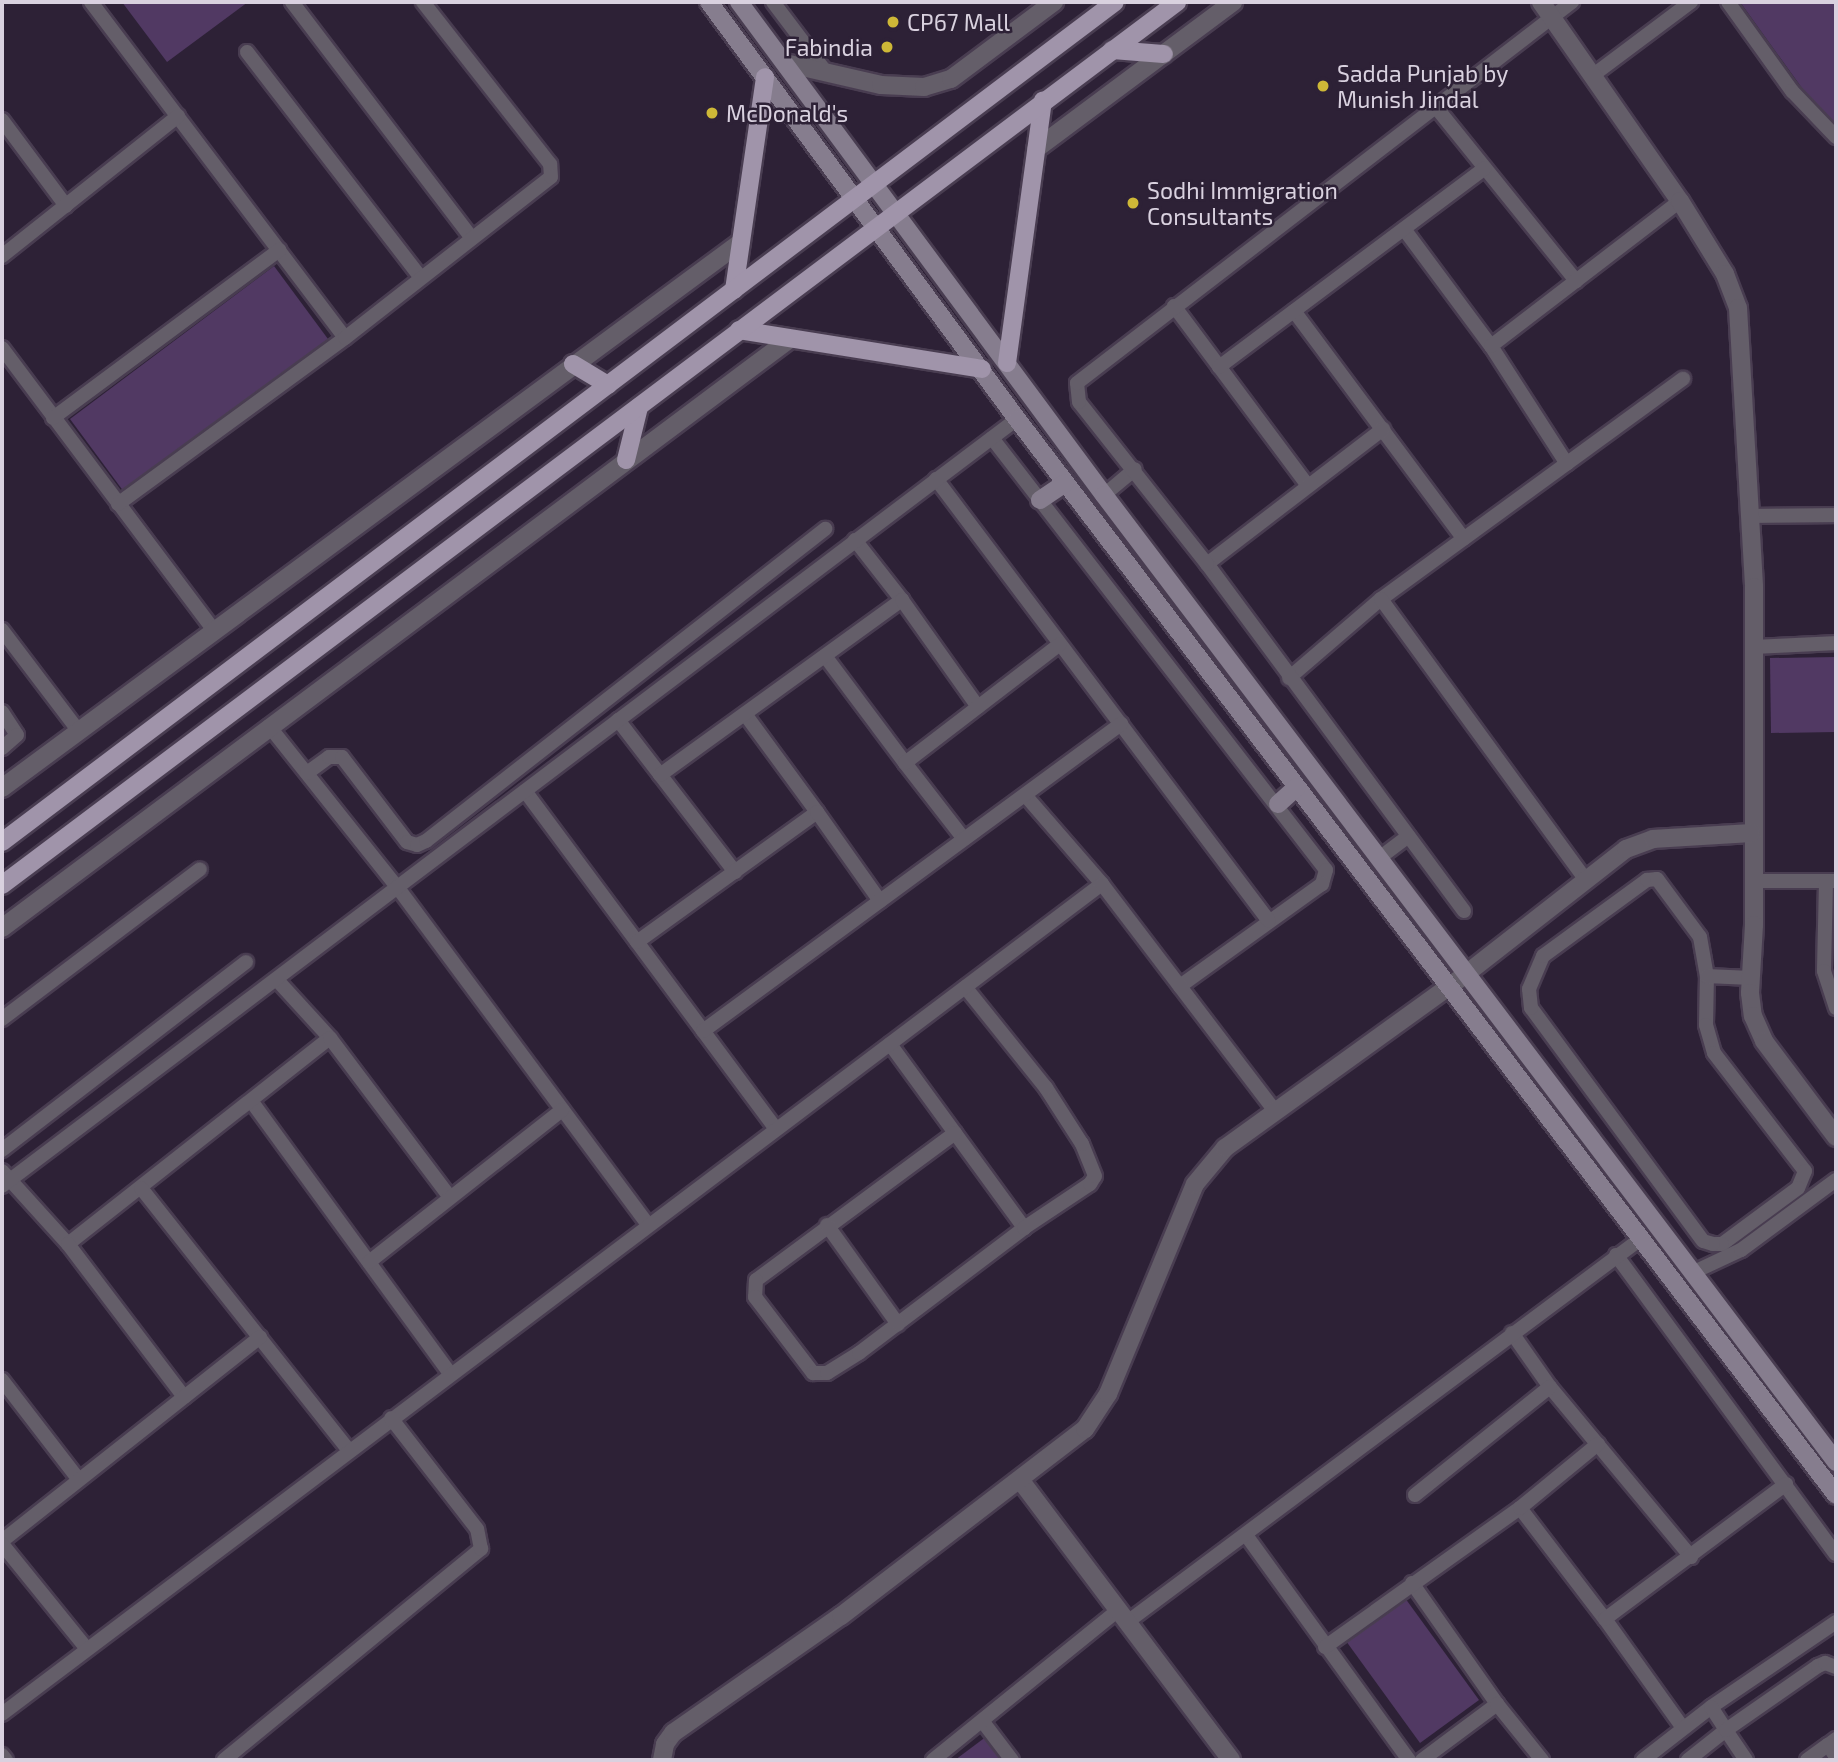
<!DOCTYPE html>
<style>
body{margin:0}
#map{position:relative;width:1838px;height:1762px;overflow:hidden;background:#2d2136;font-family:"Exo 2",sans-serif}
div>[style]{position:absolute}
.green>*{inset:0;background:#513963}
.roads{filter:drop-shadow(2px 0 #493d51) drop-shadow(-2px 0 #493d51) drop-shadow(0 2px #493d51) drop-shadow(0 -2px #493d51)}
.minor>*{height:14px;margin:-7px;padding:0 7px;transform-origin:7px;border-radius:7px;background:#645e69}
.tertiary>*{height:18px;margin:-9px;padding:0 9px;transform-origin:9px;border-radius:9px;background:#645e69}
.secondary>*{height:18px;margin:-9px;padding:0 9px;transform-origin:9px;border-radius:9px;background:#867d8e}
.primary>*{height:18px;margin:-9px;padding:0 9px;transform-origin:9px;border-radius:9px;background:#a094aa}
.dots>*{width:19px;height:19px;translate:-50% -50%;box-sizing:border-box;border:4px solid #2d2136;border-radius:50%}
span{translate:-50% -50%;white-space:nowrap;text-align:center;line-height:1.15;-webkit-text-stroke:5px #2d2136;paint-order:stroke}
.poi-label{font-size:23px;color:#d9d1df}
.left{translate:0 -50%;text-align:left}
.right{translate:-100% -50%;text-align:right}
.frame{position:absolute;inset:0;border:4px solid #d9d1df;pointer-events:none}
</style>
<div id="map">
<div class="green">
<div style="clip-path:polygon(122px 2px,248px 2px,167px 62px)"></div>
<div style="clip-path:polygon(1740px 2px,1836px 2px,1836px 128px,1827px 123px)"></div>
<div style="clip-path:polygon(274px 266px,328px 339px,124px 492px,70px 419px)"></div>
<div style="clip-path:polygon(1836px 657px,1836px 732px,1771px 733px,1770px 658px)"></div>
<div style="clip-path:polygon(1405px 1598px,1479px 1700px,1420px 1743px,1346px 1641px)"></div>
<div style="clip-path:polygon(987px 1736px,1006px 1760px,955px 1760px)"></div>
</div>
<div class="roads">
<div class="minor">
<div style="left:91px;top:2px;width:421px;rotate:52.9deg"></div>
<div style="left:292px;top:2px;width:297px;rotate:52.7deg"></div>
<div style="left:773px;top:2px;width:88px;rotate:52.9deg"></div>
<div style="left:1728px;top:2px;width:110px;rotate:54.3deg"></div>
<div style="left:1792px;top:91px;width:64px;rotate:46.3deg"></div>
<div style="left:247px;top:52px;width:285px;rotate:52.4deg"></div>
<div style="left:1592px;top:76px;width:124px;rotate:-36.8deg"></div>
<div style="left:1435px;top:106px;width:225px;rotate:51.1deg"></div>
<div style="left:2px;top:120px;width:107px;rotate:53.3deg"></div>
<div style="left:1404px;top:229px;width:146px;rotate:53.4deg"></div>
<div style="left:1491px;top:346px;width:140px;rotate:57.2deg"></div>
<div style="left:2px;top:256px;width:225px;rotate:-38.5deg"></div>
<div style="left:1174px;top:306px;width:224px;rotate:53.3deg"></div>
<div style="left:1294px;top:311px;width:284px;rotate:53.3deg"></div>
<div style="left:1491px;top:346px;width:238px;rotate:-37.5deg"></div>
<div style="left:2px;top:348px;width:351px;rotate:53.1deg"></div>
<div style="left:1219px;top:367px;width:332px;rotate:-36.8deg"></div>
<div style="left:53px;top:418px;width:282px;rotate:-36.6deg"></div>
<div style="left:992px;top:438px;width:546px;rotate:52.29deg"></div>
<div style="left:1326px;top:870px;width:15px;rotate:106deg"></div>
<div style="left:1322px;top:884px;width:175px;rotate:144.3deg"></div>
<div style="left:936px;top:479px;width:553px;rotate:53.01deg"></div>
<div style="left:1104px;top:495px;width:40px;rotate:-40deg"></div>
<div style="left:118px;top:504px;width:281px;rotate:-36.2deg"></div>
<div style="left:345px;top:338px;width:261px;rotate:-38deg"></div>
<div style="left:551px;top:177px;width:13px;rotate:-94deg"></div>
<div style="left:550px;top:164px;width:206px;rotate:-128.1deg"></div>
<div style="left:1752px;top:516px;width:84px;rotate:-0.7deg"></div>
<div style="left:855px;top:540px;width:76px;rotate:51.9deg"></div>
<div style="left:1207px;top:564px;width:222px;rotate:-37.5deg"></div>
<div style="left:1381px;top:599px;width:374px;rotate:-36.1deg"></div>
<div style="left:2px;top:630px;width:126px;rotate:52.8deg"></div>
<div style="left:1755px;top:647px;width:81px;rotate:-2.8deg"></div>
<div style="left:825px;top:656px;width:134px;rotate:53.2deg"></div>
<div style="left:1289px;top:678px;width:121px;rotate:-40.7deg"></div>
<div style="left:1381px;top:599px;width:346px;rotate:53.9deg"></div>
<div style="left:2px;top:712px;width:27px;rotate:57deg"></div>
<div style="left:17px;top:735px;width:20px;rotate:139deg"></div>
<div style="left:745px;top:714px;width:122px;rotate:53.7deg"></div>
<div style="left:618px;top:720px;width:192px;rotate:52.4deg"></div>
<div style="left:269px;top:726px;width:207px;rotate:51.5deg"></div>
<div style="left:398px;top:888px;width:420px;rotate:53.4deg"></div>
<div style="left:307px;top:773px;width:27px;rotate:-36deg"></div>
<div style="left:329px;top:757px;width:13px"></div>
<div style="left:342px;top:757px;width:107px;rotate:52.6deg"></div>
<div style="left:407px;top:842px;width:10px;rotate:17deg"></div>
<div style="left:417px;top:845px;width:10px;rotate:-24deg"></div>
<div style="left:426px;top:841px;width:507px;rotate:-38.02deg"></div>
<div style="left:660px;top:775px;width:299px;rotate:-35.9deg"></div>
<div style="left:902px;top:600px;width:131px;rotate:54.6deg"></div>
<div style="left:525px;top:791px;width:421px;rotate:53.4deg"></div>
<div style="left:1025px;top:795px;width:118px;rotate:49.1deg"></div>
<div style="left:964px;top:839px;width:96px;rotate:-127.8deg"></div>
<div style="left:905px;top:763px;width:195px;rotate:-37.5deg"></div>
<div style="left:1378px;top:859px;width:38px;rotate:-37deg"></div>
<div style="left:1754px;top:881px;width:82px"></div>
<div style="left:1826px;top:882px;width:89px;rotate:91.3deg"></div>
<div style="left:1824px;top:971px;width:39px;rotate:72deg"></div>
<div style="left:1464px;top:911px;width:432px;rotate:-126.5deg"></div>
<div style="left:1207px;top:564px;width:206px;rotate:-128.3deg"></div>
<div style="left:1079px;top:402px;width:19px;rotate:-96deg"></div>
<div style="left:1077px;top:383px;width:625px;rotate:-37.59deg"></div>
<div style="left:637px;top:942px;width:222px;rotate:-35.8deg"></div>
<div style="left:817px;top:812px;width:109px;rotate:54.7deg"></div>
<div style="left:1707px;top:976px;width:49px;rotate:91.2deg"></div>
<div style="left:1706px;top:1025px;width:29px;rotate:74deg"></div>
<div style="left:1714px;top:1053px;width:149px;rotate:52.4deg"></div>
<div style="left:1805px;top:1171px;width:18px;rotate:112deg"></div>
<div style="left:1798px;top:1188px;width:94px;rotate:143.6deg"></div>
<div style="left:1722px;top:1244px;width:9px;rotate:180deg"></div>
<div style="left:1713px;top:1244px;width:10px;rotate:-163deg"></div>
<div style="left:1703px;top:1241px;width:290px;rotate:-126.4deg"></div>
<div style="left:1531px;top:1008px;width:19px;rotate:-96deg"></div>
<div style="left:1529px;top:989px;width:36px;rotate:-67deg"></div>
<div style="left:1543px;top:956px;width:129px;rotate:-36.2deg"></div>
<div style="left:1647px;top:880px;width:10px;rotate:-6deg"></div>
<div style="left:1657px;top:879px;width:72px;rotate:53.4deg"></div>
<div style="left:1700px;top:937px;width:40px;rotate:80deg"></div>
<div style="left:1707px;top:976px;width:44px;rotate:2.6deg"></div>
<div style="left:277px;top:980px;width:79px;rotate:47.6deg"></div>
<div style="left:2px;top:1019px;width:248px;rotate:-37.1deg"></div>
<div style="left:703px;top:1031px;width:519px;rotate:-36.3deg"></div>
<div style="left:890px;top:1044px;width:228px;rotate:53.9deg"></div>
<div style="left:252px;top:1102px;width:336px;rotate:53.9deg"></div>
<div style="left:955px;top:1133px;width:247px;rotate:143.5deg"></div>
<div style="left:756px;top:1280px;width:17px;rotate:93deg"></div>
<div style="left:755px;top:1297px;width:96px;rotate:52.7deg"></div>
<div style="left:813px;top:1373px;width:14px"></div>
<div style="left:827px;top:1373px;width:38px;rotate:-32deg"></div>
<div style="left:859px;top:1353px;width:207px;rotate:-37.1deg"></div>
<div style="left:1024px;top:1228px;width:79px;rotate:-33.7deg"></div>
<div style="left:1090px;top:1184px;width:9px;rotate:-58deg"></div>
<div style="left:1095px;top:1176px;width:35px;rotate:-112deg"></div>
<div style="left:1082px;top:1144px;width:67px;rotate:-122.7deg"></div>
<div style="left:1046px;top:1088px;width:129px;rotate:-128.7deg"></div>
<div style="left:2px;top:1150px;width:308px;rotate:-37.6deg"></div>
<div style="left:2px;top:1171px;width:98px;rotate:47.9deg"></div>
<div style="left:68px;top:1244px;width:333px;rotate:-38.2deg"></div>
<div style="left:330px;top:1038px;width:199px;rotate:53deg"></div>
<div style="left:2px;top:1186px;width:1272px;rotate:-37.08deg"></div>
<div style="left:141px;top:1188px;width:335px;rotate:51.6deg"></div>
<div style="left:827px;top:1225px;width:122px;rotate:54.4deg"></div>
<div style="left:68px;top:1244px;width:192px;rotate:52.8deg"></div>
<div style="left:1616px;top:1255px;width:371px;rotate:53.7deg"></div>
<div style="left:369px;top:1262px;width:246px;rotate:-38.2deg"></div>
<div style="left:1694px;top:1272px;width:52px;rotate:-25.1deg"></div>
<div style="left:1741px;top:1250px;width:118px;rotate:-36.4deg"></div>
<div style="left:1512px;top:1333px;width:66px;rotate:54.9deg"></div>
<div style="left:1550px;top:1387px;width:221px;rotate:50.3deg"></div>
<div style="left:2px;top:1380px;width:126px;rotate:52.4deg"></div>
<div style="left:1415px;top:1495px;width:173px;rotate:-38.7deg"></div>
<div style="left:1520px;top:1508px;width:140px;rotate:52.6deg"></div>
<div style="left:1246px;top:1535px;width:278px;rotate:54.1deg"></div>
<div style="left:2px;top:1541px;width:329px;rotate:-38.3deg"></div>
<div style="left:2px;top:1544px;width:135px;rotate:51deg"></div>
<div style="left:1412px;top:1583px;width:148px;rotate:54.9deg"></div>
<div style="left:1126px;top:1623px;width:640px;rotate:-36.74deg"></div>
<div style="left:1325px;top:1647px;width:239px;rotate:-35.5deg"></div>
<div style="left:1520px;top:1508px;width:101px;rotate:-39.4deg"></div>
<div style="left:2px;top:1714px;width:1378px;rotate:-37.04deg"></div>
<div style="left:1102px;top:884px;width:285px;rotate:52.7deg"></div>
<div style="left:983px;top:1722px;width:48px;rotate:52.7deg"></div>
<div style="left:1683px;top:1728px;width:134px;rotate:-125.6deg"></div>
<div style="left:1605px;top:1619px;width:226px;rotate:-36.7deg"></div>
<div style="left:1836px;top:1739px;width:10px;rotate:143deg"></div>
<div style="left:1828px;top:1745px;width:14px;rotate:56deg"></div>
<div style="left:2px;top:1755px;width:6px;rotate:51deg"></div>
<div style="left:224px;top:1760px;width:333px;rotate:-39.4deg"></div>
<div style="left:481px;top:1549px;width:20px;rotate:-101deg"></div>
<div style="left:477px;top:1529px;width:140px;rotate:-127.8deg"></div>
<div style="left:933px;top:1760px;width:237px;rotate:-39deg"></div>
<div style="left:1422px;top:1760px;width:94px;rotate:-36.7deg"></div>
<div style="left:1497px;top:1704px;width:72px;rotate:51.2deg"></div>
<div style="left:1643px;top:1760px;width:86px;rotate:-37.9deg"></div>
<div style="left:1711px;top:1707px;width:151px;rotate:-34.2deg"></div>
<div style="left:1688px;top:1760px;width:48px;rotate:-38.3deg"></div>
<div style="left:1726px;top:1730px;width:27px;rotate:-123deg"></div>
<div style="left:1746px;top:1760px;width:36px;rotate:-124deg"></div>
<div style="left:1726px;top:1730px;width:112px;rotate:-34.8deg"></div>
<div style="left:1818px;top:1666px;width:8px;rotate:-23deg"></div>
<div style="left:1825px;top:1663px;width:12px;rotate:20deg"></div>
<div style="left:1807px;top:1760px;width:26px;rotate:-36deg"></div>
</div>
<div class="tertiary">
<div style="left:1541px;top:2px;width:243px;rotate:55.1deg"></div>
<div style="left:1680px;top:201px;width:86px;rotate:58.3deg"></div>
<div style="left:1725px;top:274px;width:36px;rotate:69deg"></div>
<div style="left:1738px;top:308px;width:279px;rotate:86.7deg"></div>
<div style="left:1754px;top:587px;width:338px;rotate:90deg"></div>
<div style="left:1754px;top:925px;width:68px;rotate:93.4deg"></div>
<div style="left:1750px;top:993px;width:23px;rotate:83deg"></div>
<div style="left:1753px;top:1016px;width:27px;rotate:66deg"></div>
<div style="left:1764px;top:1041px;width:120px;rotate:53.1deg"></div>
<div style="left:785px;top:63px;width:98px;rotate:12.9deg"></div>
<div style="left:881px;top:85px;width:43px;rotate:2.7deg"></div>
<div style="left:924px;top:87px;width:28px;rotate:-17deg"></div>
<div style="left:951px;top:79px;width:129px;rotate:-36.8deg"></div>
<div style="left:1036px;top:149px;width:246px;rotate:-36.7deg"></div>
<div style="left:2px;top:788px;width:919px;rotate:-36.46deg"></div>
<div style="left:2px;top:928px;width:984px;rotate:-36.78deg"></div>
<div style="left:1021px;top:1481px;width:349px;rotate:53deg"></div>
<div style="left:662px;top:1760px;width:16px;rotate:-79deg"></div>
<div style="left:665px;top:1744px;width:14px;rotate:-54deg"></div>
<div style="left:673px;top:1733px;width:205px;rotate:-34.9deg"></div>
<div style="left:841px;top:1616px;width:307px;rotate:-37.5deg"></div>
<div style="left:1085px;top:1429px;width:42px;rotate:-56.7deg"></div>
<div style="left:1108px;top:1394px;width:227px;rotate:-67.5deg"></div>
<div style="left:1195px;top:1184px;width:47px;rotate:-50.2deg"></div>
<div style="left:1225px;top:1148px;width:297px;rotate:-35.8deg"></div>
<div style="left:1466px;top:974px;width:203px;rotate:-38deg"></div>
<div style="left:1626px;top:849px;width:29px;rotate:-20deg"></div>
<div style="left:1653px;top:839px;width:98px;rotate:-3.5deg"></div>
</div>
<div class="secondary">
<div style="left:709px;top:2px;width:518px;rotate:53.55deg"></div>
<div style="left:1017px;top:419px;width:1352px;rotate:52.72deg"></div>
<div style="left:739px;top:2px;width:613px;rotate:53.49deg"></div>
<div style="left:1104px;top:495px;width:1213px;rotate:52.87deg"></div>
<div style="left:1040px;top:500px;width:30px;rotate:-34deg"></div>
<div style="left:1278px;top:804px;width:25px;rotate:-42deg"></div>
</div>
<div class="primary">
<div style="left:1112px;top:50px;width:52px;rotate:4.4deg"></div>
<div style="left:734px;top:290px;width:215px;rotate:-81.7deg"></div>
<div style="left:739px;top:330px;width:246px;rotate:9.1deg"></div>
<div style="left:1007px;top:363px;width:265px;rotate:-82.2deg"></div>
<div style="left:573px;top:364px;width:41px;rotate:31deg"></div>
<div style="left:626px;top:460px;width:55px;rotate:-76.2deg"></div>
<div style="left:2px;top:842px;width:1394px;rotate:-37.04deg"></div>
<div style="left:2px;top:885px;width:1470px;rotate:-36.92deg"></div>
</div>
</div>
<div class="dots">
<div style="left:893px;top:22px;background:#ceb837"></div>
<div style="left:887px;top:47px;background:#ceb837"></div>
<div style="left:1323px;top:86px;background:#ceb837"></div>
<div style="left:712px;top:113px;background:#ceb837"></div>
<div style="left:1133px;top:203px;background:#ceb837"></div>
</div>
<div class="poi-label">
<span class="left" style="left:907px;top:22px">CP67 Mall</span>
<span class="right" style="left:873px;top:47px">Fabindia</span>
<span class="left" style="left:1337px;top:86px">Sadda Punjab by<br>Munish Jindal</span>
<span class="left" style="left:726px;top:113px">McDonald's</span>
<span class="left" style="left:1147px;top:203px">Sodhi Immigration<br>Consultants</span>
</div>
<div class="frame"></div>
</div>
